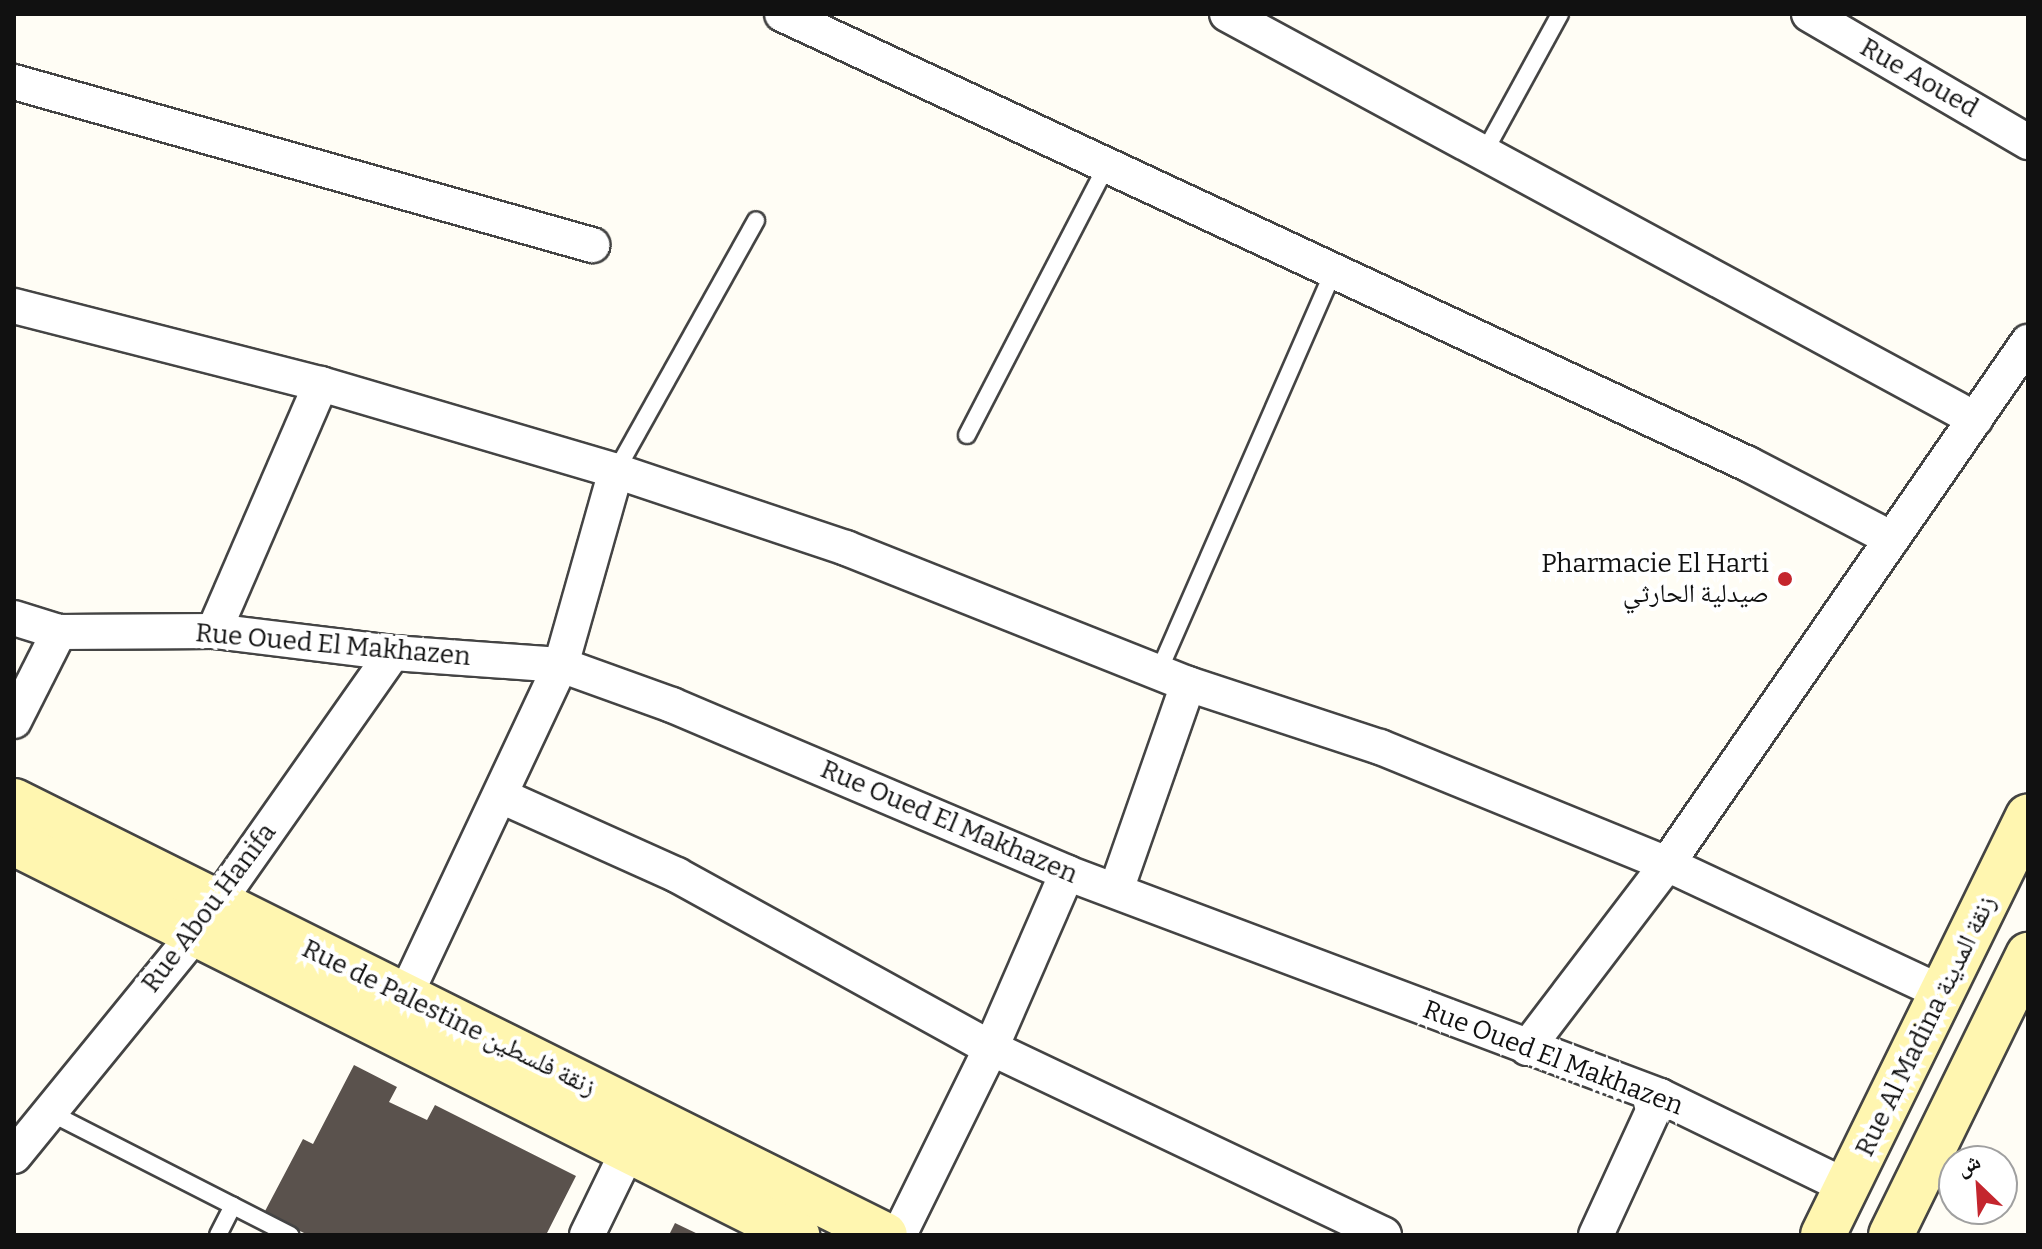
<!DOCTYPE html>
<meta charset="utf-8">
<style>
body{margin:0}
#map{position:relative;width:2042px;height:1249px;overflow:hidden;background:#fffdf5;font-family:Bitter,"Noto Naskh Arabic",serif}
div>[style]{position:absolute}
.building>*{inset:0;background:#5a524d}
.roads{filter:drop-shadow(2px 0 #444) drop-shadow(-2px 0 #444) drop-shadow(0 2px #444) drop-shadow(0 -2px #444)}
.lane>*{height:16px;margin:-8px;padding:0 8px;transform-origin:8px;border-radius:8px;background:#fff}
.street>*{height:34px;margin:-17px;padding:0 17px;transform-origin:17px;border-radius:17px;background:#fff}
.secondary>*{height:44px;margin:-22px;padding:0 22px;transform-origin:22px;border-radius:22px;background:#fff6b0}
.dots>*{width:22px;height:22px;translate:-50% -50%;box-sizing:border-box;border:4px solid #fff;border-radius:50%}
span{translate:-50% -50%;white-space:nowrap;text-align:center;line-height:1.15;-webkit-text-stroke:8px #fff;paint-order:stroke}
.street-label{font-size:26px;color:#111}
.poi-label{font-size:26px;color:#111}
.right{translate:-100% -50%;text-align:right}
.frame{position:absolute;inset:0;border:16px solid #111;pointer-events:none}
.north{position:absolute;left:1938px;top:1145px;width:80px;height:80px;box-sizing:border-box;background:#fff;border:2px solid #a0a0a0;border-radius:50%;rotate:335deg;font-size:22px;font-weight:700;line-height:32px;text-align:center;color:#111}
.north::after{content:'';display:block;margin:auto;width:28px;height:36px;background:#c4262e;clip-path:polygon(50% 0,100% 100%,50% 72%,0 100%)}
</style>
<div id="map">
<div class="building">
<div style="clip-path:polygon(354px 1065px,397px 1087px,389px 1102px,427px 1120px,435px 1105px,576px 1176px,546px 1235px,308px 1235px,264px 1213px,303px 1139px,313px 1144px)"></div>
<div style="clip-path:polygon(675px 1223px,700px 1235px,669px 1235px)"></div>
</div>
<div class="roads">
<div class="lane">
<div style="left:1484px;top:153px;width:158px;rotate:-61.3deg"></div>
<div style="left:967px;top:435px;width:302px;rotate:-62.6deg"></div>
<div style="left:616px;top:471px;width:287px;rotate:-60.8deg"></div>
<div style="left:1158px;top:673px;width:438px;rotate:-66.4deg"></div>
<div style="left:49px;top:1112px;width:271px;rotate:27deg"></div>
<div style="left:218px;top:1235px;width:33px;rotate:-63deg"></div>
</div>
<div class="street">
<div style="left:782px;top:14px;width:1066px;rotate:24.98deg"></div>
<div style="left:1748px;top:464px;width:162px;rotate:27.5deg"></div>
<div style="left:1227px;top:14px;width:851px;rotate:28.43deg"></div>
<div style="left:1809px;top:14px;width:254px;rotate:30.3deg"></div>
<div style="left:14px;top:82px;width:601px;rotate:15.75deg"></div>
<div style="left:14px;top:306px;width:317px;rotate:14.3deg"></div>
<div style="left:321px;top:384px;width:308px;rotate:16.4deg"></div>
<div style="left:616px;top:471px;width:243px;rotate:18.5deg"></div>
<div style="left:846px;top:548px;width:368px;rotate:21.7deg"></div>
<div style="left:1188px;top:684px;width:202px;rotate:18.2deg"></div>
<div style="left:1380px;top:747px;width:310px;rotate:22.2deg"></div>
<div style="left:1667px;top:864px;width:304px;rotate:25.1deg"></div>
<div style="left:14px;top:618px;width:47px;rotate:17.3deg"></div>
<div style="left:59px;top:632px;width:155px;rotate:-0.4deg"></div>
<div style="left:214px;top:631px;width:180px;rotate:7deg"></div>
<div style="left:393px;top:653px;width:168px;rotate:4.1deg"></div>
<div style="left:561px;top:665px;width:118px;rotate:19.8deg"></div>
<div style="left:672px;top:705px;width:429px;rotate:23deg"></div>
<div style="left:1067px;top:873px;width:634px;rotate:20.61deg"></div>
<div style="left:1660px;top:1096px;width:208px;rotate:25.9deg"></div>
<div style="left:214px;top:631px;width:269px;rotate:-66.6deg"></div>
<div style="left:14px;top:721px;width:100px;rotate:-63.2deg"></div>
<div style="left:501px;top:796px;width:193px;rotate:24.2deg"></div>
<div style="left:677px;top:875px;width:359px;rotate:28.9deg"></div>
<div style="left:991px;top:1048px;width:435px;rotate:25.4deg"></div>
<div style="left:1116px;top:890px;width:218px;rotate:-70.7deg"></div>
<div style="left:405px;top:996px;width:366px;rotate:-64.8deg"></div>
<div style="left:561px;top:665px;width:202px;rotate:-74.2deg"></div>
<div style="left:1527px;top:1048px;width:231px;rotate:-52.7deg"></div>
<div style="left:1667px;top:864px;width:635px;rotate:-55.33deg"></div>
<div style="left:14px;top:1156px;width:288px;rotate:-50.8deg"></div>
<div style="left:196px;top:933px;width:342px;rotate:-54.9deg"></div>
<div style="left:587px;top:1235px;width:117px;rotate:-64.1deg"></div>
<div style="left:899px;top:1235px;width:208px;rotate:-63.8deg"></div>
<div style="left:991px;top:1048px;width:191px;rotate:-66.5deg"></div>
<div style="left:1596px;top:1235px;width:153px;rotate:-65.3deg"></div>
</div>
<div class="secondary">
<div style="left:14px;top:801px;width:973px;rotate:26.49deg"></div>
<div style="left:14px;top:843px;width:876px;rotate:26.59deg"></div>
<div style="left:1823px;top:1235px;width:466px;rotate:-63.9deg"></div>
<div style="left:1891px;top:1235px;width:312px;rotate:-63.9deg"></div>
</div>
</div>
<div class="dots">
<div style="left:1785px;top:579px;background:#c4262e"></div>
</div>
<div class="street-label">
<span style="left:1919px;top:78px;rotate:30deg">Rue Aoued</span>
<span style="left:333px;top:645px;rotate:5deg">Rue Oued El Makhazen</span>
<span style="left:949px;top:822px;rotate:23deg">Rue Oued El Makhazen</span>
<span style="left:209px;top:908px;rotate:-53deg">Rue Abou Hanifa</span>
<span style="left:449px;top:1018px;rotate:26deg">Rue de Palestine زنقة فلسطين</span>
<span style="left:1926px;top:1026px;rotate:-64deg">Rue Al Madina زنقة المدينة</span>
<span style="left:1553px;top:1058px;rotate:21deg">Rue Oued El Makhazen</span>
</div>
<div class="poi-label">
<span class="right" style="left:1769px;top:579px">Pharmacie El Harti<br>صيدلية الحارثي</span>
</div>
<div class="frame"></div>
<div class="north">ش</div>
</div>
